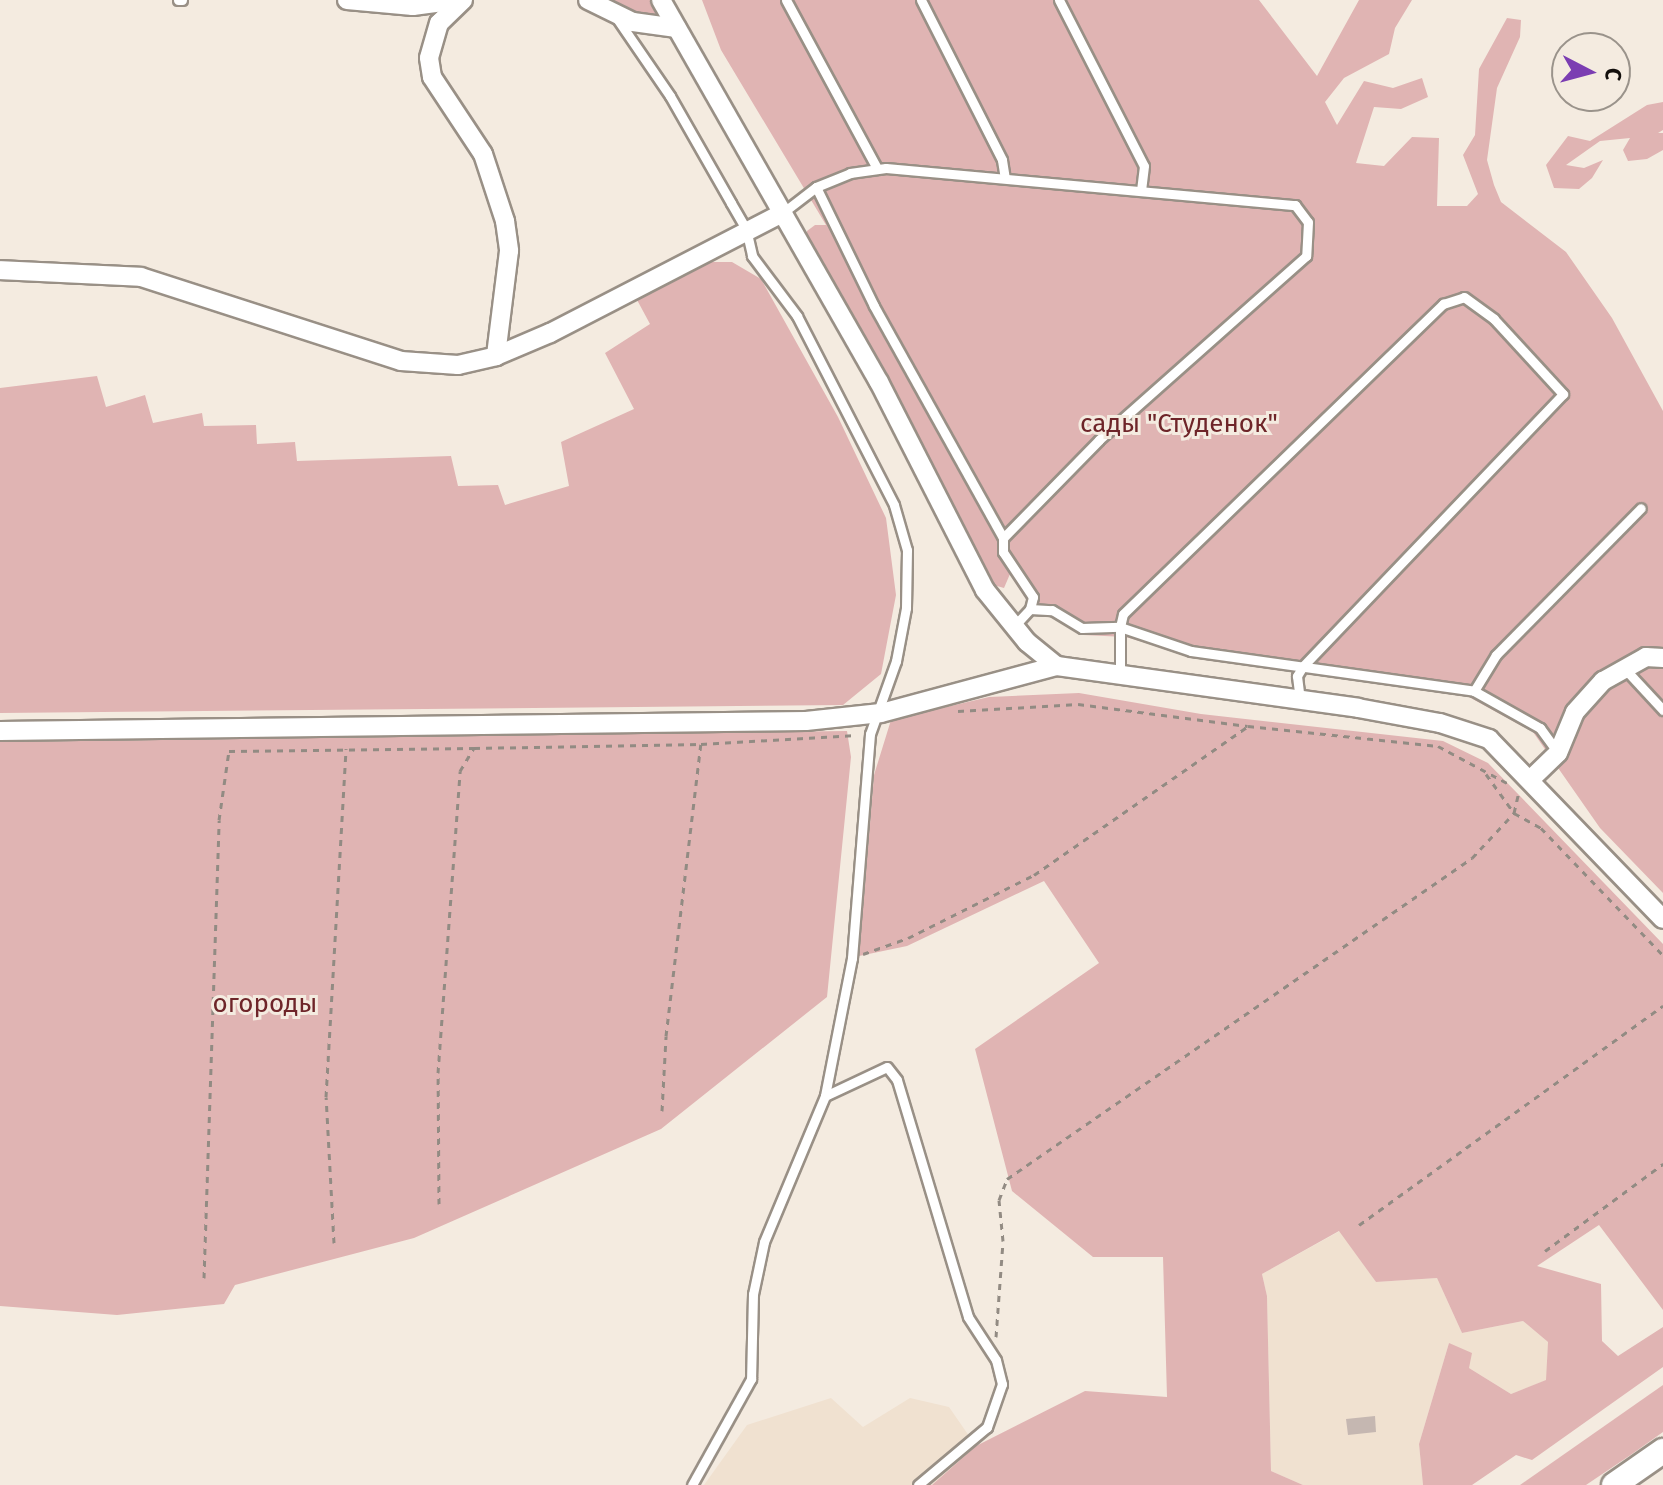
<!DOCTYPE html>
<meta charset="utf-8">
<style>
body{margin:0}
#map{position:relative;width:1663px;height:1485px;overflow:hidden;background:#f4ebe0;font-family:"Fira Sans",sans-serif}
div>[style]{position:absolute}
.built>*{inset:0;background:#f0e1d0}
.green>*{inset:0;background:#e0b4b3}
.building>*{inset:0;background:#c5b7b1}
.path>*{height:3px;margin-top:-1.5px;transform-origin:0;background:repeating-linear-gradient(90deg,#928b83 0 6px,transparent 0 12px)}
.roads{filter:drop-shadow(2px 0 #999086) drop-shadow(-2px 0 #999086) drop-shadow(0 2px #999086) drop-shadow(0 -2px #999086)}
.lane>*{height:9px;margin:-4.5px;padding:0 4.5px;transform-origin:4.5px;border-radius:4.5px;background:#fff}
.street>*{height:18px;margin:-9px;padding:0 9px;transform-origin:9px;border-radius:9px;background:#fff}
.secondary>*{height:24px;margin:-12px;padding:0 12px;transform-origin:12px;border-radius:12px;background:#fff}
span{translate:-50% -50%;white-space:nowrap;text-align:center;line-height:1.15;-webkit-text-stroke:6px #f4ebe0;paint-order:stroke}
.park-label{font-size:26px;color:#6e2529}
.north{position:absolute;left:1551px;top:32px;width:80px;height:80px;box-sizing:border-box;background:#f4ebe0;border:2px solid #9a938b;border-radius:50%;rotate:96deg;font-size:22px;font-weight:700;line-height:32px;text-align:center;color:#120e0b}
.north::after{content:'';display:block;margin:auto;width:28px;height:36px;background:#7b3db2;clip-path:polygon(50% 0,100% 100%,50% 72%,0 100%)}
</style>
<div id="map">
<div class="built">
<div style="clip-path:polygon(1340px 1231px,1376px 1282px,1437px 1278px,1462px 1333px,1523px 1321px,1548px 1342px,1547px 1380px,1511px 1394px,1469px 1368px,1449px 1343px,1419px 1444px,1423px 1485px,1303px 1485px,1271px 1471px,1267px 1296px,1262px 1274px)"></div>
<div style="clip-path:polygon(831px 1398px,863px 1427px,910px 1398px,949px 1407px,976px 1446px,932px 1485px,704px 1485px,747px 1425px)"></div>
</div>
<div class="green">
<div style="clip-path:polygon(606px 0,651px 0,658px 13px,649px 18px)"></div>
<div style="clip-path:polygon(702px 0,1259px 0,1317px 76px,1359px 0,1412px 0,1395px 28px,1389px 54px,1344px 78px,1325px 102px,1337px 125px,1364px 81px,1393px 88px,1422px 78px,1428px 97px,1401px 109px,1374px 107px,1356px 163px,1384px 166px,1412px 137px,1439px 138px,1437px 206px,1467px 206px,1478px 194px,1463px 155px,1475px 135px,1479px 69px,1507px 18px,1521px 20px,1520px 37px,1497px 88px,1487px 160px,1494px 185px,1501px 202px,1566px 252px,1612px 318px,1663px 411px,1663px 893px,1600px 828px,1533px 732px,1469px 697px,1189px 656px,1126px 637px,1083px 635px,1026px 599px,1010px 574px,1004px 588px,990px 584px,806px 243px,807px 231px,815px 225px,826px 225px,721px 50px)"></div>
<div style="clip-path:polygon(1663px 102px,1663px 130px,1658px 133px,1663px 133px,1663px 150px,1647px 159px,1628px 161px,1623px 150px,1630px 138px,1600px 141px,1566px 165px,1584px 168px,1603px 160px,1592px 178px,1579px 189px,1554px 188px,1546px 165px,1568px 136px,1590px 141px,1647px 105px)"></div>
<div style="clip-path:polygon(706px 262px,732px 262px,761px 279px,838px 417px,886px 518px,896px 595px,881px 674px,843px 705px,0 713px,0 388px,97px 376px,106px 407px,145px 395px,153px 423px,202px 413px,204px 426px,256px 425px,257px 444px,295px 442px,297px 461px,451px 456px,458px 486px,498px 485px,505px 505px,569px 486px,561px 442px,634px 409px,605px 353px,650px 324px,636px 298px)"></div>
<div style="clip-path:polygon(1079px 693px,1201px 714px,1443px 741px,1488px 763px,1663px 944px,1663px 1310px,1599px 1225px,1537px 1266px,1601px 1284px,1602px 1341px,1618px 1356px,1663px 1327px,1663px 1367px,1532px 1460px,1516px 1455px,1472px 1485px,1423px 1485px,1419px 1444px,1449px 1343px,1472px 1353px,1469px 1368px,1511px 1394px,1546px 1380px,1548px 1342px,1523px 1321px,1462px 1333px,1437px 1278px,1376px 1282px,1339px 1231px,1262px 1274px,1267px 1296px,1271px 1471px,1303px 1485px,932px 1485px,976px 1446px,1085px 1391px,1167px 1397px,1163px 1257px,1093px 1257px,1012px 1191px,975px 1049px,1099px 963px,1044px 881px,907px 946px,859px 956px,874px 775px,891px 720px,989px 697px)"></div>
<div style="clip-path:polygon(847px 731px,851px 757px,827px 997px,661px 1129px,414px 1238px,235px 1285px,224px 1304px,117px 1315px,0 1306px,0 742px)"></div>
<div style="clip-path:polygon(1663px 1385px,1663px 1432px,1632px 1454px,1586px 1485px,1520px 1485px)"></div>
</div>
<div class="building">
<div style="clip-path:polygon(1375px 1416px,1376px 1432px,1348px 1435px,1346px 1419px)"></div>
</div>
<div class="path">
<div style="left:958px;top:711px;width:120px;rotate:-3.3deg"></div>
<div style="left:1078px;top:704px;width:171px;rotate:7.4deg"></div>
<div style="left:1486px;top:774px;width:48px;rotate:54.3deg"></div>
<div style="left:1514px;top:813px;width:31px;rotate:29deg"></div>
<div style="left:1541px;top:828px;width:176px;rotate:46.2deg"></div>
<div style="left:863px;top:954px;width:48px;rotate:-19.6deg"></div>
<div style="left:908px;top:938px;width:141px;rotate:-26.6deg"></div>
<div style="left:1034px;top:875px;width:261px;rotate:-34.8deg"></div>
<div style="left:1248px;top:726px;width:191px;rotate:6deg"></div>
<div style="left:1438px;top:746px;width:81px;rotate:28.2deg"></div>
<div style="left:662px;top:1111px;width:75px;rotate:-86.9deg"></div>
<div style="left:666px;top:1036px;width:294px;rotate:-83.2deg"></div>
<div style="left:701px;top:744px;width:156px;rotate:-3.3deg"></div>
<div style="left:439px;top:1204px;width:131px;rotate:-90.4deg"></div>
<div style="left:438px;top:1073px;width:303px;rotate:-85.8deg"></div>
<div style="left:460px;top:771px;width:27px;rotate:-59deg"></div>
<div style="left:474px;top:748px;width:227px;rotate:-1deg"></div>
<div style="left:1359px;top:1225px;width:375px;rotate:-35.8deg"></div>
<div style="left:334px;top:1243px;width:146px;rotate:-93.1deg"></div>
<div style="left:326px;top:1097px;width:349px;rotate:-86.7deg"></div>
<div style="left:1545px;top:1251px;width:147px;rotate:-36.4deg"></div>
<div style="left:204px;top:1278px;width:458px;rotate:-88.1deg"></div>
<div style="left:219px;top:820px;width:70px;rotate:-81.8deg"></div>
<div style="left:229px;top:751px;width:245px;rotate:-0.7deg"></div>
<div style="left:996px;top:1337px;width:96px;rotate:-85.8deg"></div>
<div style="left:1003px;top:1241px;width:41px;rotate:-95.6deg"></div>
<div style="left:999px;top:1200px;width:22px;rotate:-69deg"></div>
<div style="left:1007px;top:1179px;width:565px;rotate:-34.62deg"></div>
<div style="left:1472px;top:858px;width:62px;rotate:-47deg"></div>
<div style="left:1514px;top:813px;width:22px;rotate:-77deg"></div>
</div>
<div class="roads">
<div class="lane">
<div style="left:178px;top:0;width:4px"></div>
<div style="left:786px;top:0;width:191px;rotate:61.6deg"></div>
<div style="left:921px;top:0;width:179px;rotate:63.1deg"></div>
<div style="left:1002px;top:160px;width:18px;rotate:81deg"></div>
<div style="left:1059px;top:0;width:186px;rotate:62.9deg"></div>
<div style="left:1144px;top:166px;width:23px;rotate:97deg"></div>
<div style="left:618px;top:20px;width:92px;rotate:55.6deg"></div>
<div style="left:670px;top:96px;width:123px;rotate:60.3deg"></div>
<div style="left:731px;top:203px;width:30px;rotate:60deg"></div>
<div style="left:746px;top:229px;width:28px;rotate:77deg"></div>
<div style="left:752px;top:256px;width:75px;rotate:53.1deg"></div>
<div style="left:797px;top:316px;width:212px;rotate:62.8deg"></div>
<div style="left:894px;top:505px;width:47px;rotate:73.9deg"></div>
<div style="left:907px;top:550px;width:58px;rotate:91deg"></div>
<div style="left:906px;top:608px;width:54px;rotate:100.7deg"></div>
<div style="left:896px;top:661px;width:77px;rotate:109.6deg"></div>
<div style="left:870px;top:734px;width:225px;rotate:94.6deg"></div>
<div style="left:852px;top:958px;width:141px;rotate:101.1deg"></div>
<div style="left:825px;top:1096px;width:158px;rotate:112.7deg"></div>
<div style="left:764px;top:1242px;width:53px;rotate:101.9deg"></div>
<div style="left:753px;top:1294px;width:85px;rotate:91.3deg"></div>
<div style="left:751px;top:1379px;width:121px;rotate:119.1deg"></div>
<div style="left:816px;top:187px;width:132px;rotate:64deg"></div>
<div style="left:874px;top:306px;width:265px;rotate:60.9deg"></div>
<div style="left:781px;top:214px;width:44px;rotate:-37.6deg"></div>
<div style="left:816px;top:187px;width:37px;rotate:-22deg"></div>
<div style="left:850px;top:173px;width:36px;rotate:-8deg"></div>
<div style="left:886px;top:168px;width:411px;rotate:5.2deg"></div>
<div style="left:1295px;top:205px;width:21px;rotate:53deg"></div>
<div style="left:1308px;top:222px;width:34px;rotate:93deg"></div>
<div style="left:1306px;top:256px;width:277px;rotate:138.4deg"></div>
<div style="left:1099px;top:440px;width:137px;rotate:134.4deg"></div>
<div style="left:1003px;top:538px;width:14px;rotate:90deg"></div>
<div style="left:1003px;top:552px;width:54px;rotate:56.3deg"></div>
<div style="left:1033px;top:597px;width:12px;rotate:104deg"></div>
<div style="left:1030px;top:609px;width:23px;rotate:133deg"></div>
<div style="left:1030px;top:609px;width:22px;rotate:3deg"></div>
<div style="left:1052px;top:610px;width:35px;rotate:31deg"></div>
<div style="left:1082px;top:628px;width:38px;rotate:-2deg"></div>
<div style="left:1120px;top:627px;width:13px;rotate:-77deg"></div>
<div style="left:1123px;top:614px;width:446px;rotate:-44.1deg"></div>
<div style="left:1443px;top:304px;width:22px;rotate:-18deg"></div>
<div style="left:1464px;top:297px;width:37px;rotate:36deg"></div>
<div style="left:1494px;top:319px;width:102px;rotate:47.4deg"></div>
<div style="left:1563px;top:394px;width:376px;rotate:133.7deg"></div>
<div style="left:1303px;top:666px;width:12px;rotate:121deg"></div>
<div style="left:1297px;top:676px;width:25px;rotate:83deg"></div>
<div style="left:1625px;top:669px;width:56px;rotate:47.2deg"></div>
<div style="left:1120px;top:678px;width:51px;rotate:-90deg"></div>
<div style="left:1120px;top:627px;width:75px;rotate:18.7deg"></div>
<div style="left:1191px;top:651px;width:286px;rotate:8deg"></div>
<div style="left:1474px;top:691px;width:76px;rotate:29.3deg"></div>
<div style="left:1540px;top:728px;width:29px;rotate:54deg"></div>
<div style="left:1474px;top:691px;width:42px;rotate:-58.6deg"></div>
<div style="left:1496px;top:655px;width:206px;rotate:-45.4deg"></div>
<div style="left:825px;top:1096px;width:68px;rotate:-25.1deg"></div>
<div style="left:887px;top:1067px;width:16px;rotate:52deg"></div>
<div style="left:897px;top:1080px;width:247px;rotate:73.3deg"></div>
<div style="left:968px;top:1317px;width:51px;rotate:56.9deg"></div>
<div style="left:996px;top:1360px;width:25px;rotate:76deg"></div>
<div style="left:1002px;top:1384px;width:46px;rotate:109.2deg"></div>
<div style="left:987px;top:1427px;width:90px;rotate:140deg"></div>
</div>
<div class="street">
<div style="left:347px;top:0;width:66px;rotate:5.2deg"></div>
<div style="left:413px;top:6px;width:45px;rotate:-7.6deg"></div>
<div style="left:463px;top:0;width:33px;rotate:136deg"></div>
<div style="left:439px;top:23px;width:36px;rotate:106deg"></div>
<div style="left:429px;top:58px;width:19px;rotate:81deg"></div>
<div style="left:432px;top:77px;width:92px;rotate:56.5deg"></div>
<div style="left:483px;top:154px;width:71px;rotate:71.8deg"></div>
<div style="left:505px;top:221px;width:30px;rotate:82deg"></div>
<div style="left:509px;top:251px;width:106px;rotate:97.1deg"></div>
<div style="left:588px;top:0;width:50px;rotate:26.1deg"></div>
<div style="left:633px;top:22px;width:44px;rotate:7.8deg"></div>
<div style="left:661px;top:0;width:440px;rotate:60.3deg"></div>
<div style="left:879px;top:382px;width:233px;rotate:63deg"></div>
<div style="left:985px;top:590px;width:67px;rotate:51.1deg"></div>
<div style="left:1027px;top:642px;width:38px;rotate:39deg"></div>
<div style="left:1057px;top:666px;width:304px;rotate:7.9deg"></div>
<div style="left:1358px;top:708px;width:83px;rotate:10.4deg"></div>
<div style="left:1440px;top:723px;width:52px;rotate:18.1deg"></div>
<div style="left:1489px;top:739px;width:250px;rotate:46deg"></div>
<div style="left:0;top:270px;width:141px;rotate:2.8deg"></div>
<div style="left:141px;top:277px;width:273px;rotate:17.9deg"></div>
<div style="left:401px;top:361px;width:57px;rotate:4deg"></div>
<div style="left:458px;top:365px;width:39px;rotate:-13deg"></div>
<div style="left:496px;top:356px;width:59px;rotate:-23.1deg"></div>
<div style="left:550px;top:333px;width:260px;rotate:-27.3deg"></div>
<div style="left:0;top:731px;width:806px;rotate:-0.71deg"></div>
<div style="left:806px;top:721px;width:75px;rotate:-6.1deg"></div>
<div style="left:881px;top:713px;width:182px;rotate:-15deg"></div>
<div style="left:1531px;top:779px;width:37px;rotate:-44deg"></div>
<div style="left:1558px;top:753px;width:44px;rotate:-67.5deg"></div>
<div style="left:1575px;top:712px;width:42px;rotate:-47.9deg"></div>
<div style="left:1603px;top:681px;width:49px;rotate:-29.2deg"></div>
<div style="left:1646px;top:657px;width:17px;rotate:3deg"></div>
</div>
<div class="secondary">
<div style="left:1614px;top:1485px;width:60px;rotate:-34.8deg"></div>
</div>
</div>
<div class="park-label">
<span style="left:1179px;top:424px">сады "Студенок"</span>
<span style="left:265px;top:1004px">огороды</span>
</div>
<div class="north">С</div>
</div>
